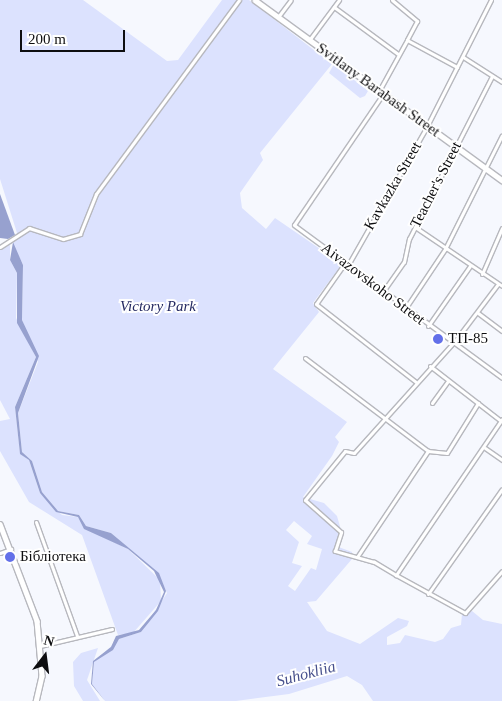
<!DOCTYPE html>
<meta charset="utf-8">
<style>
body{margin:0}
#map{position:relative;width:502px;height:701px;overflow:hidden;background:#f6f8fe;font-family:Georgia,serif}
div>[style]{position:absolute}
.green>*{inset:0;background:#dce2fe}
.water>*{inset:0;background:#97a1cf}
.roads{filter:drop-shadow(1px 0 #b7b8be) drop-shadow(-1px 0 #b7b8be) drop-shadow(0 1px #b7b8be) drop-shadow(0 -1px #b7b8be)}
.minor>*{height:3px;margin:-1.5px;padding:0 1.5px;transform-origin:1.5px;border-radius:1.5px;background:#fff}
.tertiary>*{height:4.5px;margin:-2.25px;padding:0 2.25px;transform-origin:2.25px;border-radius:2.25px;background:#fff}
.dots>*{width:14px;height:14px;translate:-50% -50%;box-sizing:border-box;border:2px solid #fff;border-radius:50%}
span{translate:-50% -50%;white-space:nowrap;text-align:center;line-height:1.15;-webkit-text-stroke:4px #fff;paint-order:stroke}
.street-label{font-size:15px;color:#0e0e10}
.park-label{font-size:15px;color:#252a62;font-style:italic}
.poi-label{font-size:15px;color:#0e0e10}
.left{translate:0 -50%;text-align:left}
.water-label{font-size:16px;color:#47508c;font-style:italic}
.north{position:absolute;left:20px;top:631px;width:50px;height:50px;-webkit-text-stroke:4px #fff;paint-order:stroke;rotate:15deg;font-size:14px;font-weight:700;line-height:20px;text-align:center;color:#0e0e10}
.north::after{content:'';display:block;margin:auto;width:18px;height:22px;background:#0e0e10;clip-path:polygon(50% 0,100% 100%,50% 72%,0 100%)}
.scale{position:absolute;left:20px;top:30px;width:105px;height:22px;box-sizing:border-box;border:2px solid #0e0e10;border-top:0;padding-left:6px;font-size:15px;line-height:18px;white-space:nowrap;color:#0e0e10;-webkit-text-stroke:4px #fff;paint-order:stroke}
</style>
<div id="map">
<div class="green">
<div style="clip-path:polygon(evenodd,0 0,83px 0,167px 61px,178px 60px,222px 0,249px 0,332px 64px,260px 153px,263px 160px,240px 193px,242px 208px,266px 229px,275px 218px,342px 264px,313px 303px,319px 312px,273px 369px,347px 422px,335px 437px,339px 442px,332px 456px,303px 497px,324px 503px,337px 516px,341px 530px,336px 546px,352px 552px,352px 559px,316px 601px,307px 602px,327px 631px,360px 644px,398px 618px,409px 621px,407px 626px,387px 637px,387px 645px,400px 643px,405px 635px,435px 642px,443px 639px,451px 628px,461px 625px,462px 614px,472px 611px,483px 620px,502px 624px,502px 701px,373px 701px,362px 685px,347px 676px,289px 694px,236px 701px,105px 701px,92px 684px,94px 662px,119px 639px,141px 632px,167px 593px,158px 573px,111px 533px,86px 526px,79px 515px,58px 511px,42px 492px,32px 461px,22px 452px,18px 413px,38px 362px,22px 320px,23px 265px,13px 244px,17px 233px,0 179px,0 0,294px 521px,312px 536px,307px 544px,322px 549px,316px 570px,311px 568px,295px 591px,288px 586px,302px 566px,292px 563px,299px 542px,286px 530px,294px 521px)"></div>
<div style="clip-path:polygon(334px 64px,368px 91px,365px 96px,360px 98px,329px 73px)"></div>
<div style="clip-path:polygon(10px 243px,10px 260px,17px 273px,16px 318px,36px 357px,15px 407px,20px 453px,29px 460px,40px 493px,62px 515px,78px 517px,87px 529px,128px 549px,160px 580px,161px 601px,133px 633px,118px 635px,82px 535px,29px 502px,0 451px,0 421px,10px 419px,0 400px,0 250px)"></div>
<div style="clip-path:polygon(98px 648px,87px 680px,100px 701px,83px 701px,74px 686px,73px 662px,81px 653px)"></div>
</div>
<div class="water">
<div style="clip-path:polygon(0 194px,15px 235px,8px 239px,0 238px)"></div>
<div style="clip-path:polygon(13px 242px,23px 265px,22px 320px,39px 356px,18px 413px,22px 452px,32px 461px,42px 492px,58px 511px,79px 515px,86px 526px,111px 533px,159px 573px,166px 591px,158px 611px,141px 632px,119px 639px,113px 650px,94px 662px,92px 684px,105px 701px,91px 684px,93px 661px,111px 647px,116px 636px,139px 630px,156px 610px,164px 592px,154px 571px,128px 549px,84px 529px,78px 517px,56px 512px,40px 493px,29px 460px,20px 454px,15px 407px,36px 357px,17px 323px,17px 273px,10px 260px)"></div>
</div>
<div class="roads">
<div class="minor">
<div style="left:392px;top:0;width:33px;rotate:40deg"></div>
<div style="left:417px;top:21px;width:21px;rotate:118deg"></div>
<div style="left:407px;top:40px;width:57px;rotate:28.4deg"></div>
<div style="left:334px;top:7px;width:79px;rotate:36.3deg"></div>
<div style="left:278px;top:17px;width:21px;rotate:-53deg"></div>
<div style="left:310px;top:39px;width:49px;rotate:-53.4deg"></div>
<div style="left:463px;top:57px;width:46px;rotate:32.7deg"></div>
<div style="left:379px;top:91px;width:58px;rotate:-61.2deg"></div>
<div style="left:383px;top:94px;width:158px;rotate:124.2deg"></div>
<div style="left:294px;top:225px;width:258px;rotate:36.3deg"></div>
<div style="left:415px;top:227px;width:105px;rotate:34.1deg"></div>
<div style="left:0;top:247px;width:35px;rotate:-33deg"></div>
<div style="left:29px;top:228px;width:36px;rotate:18deg"></div>
<div style="left:63px;top:239px;width:18px;rotate:-16deg"></div>
<div style="left:80px;top:234px;width:43px;rotate:-68.2deg"></div>
<div style="left:96px;top:194px;width:241px;rotate:-53.6deg"></div>
<div style="left:345px;top:263px;width:50px;rotate:125.3deg"></div>
<div style="left:316px;top:304px;width:127px;rotate:38deg"></div>
<div style="left:348px;top:265px;width:155px;rotate:-60.3deg"></div>
<div style="left:425px;top:130px;width:146px;rotate:-63.1deg"></div>
<div style="left:482px;top:274px;width:50px;rotate:-66.5deg"></div>
<div style="left:382px;top:293px;width:38px;rotate:-55deg"></div>
<div style="left:404px;top:262px;width:24px;rotate:-78deg"></div>
<div style="left:409px;top:239px;width:183px;rotate:-63deg"></div>
<div style="left:405px;top:309px;width:72px;rotate:-56.3deg"></div>
<div style="left:445px;top:249px;width:127px;rotate:-63.4deg"></div>
<div style="left:478px;top:313px;width:30px;rotate:37deg"></div>
<div style="left:428px;top:326px;width:73px;rotate:-55deg"></div>
<div style="left:305px;top:358px;width:154px;rotate:37.1deg"></div>
<div style="left:430px;top:366px;width:90px;rotate:37.8deg"></div>
<div style="left:432px;top:403px;width:27px;rotate:-54deg"></div>
<div style="left:502px;top:419px;width:189px;rotate:124.2deg"></div>
<div style="left:396px;top:575px;width:79px;rotate:28.8deg"></div>
<div style="left:465px;top:613px;width:56px;rotate:-48.6deg"></div>
<div style="left:485px;top:448px;width:21px;rotate:35deg"></div>
<div style="left:36px;top:522px;width:121px;rotate:70.2deg"></div>
<div style="left:0;top:553px;width:12px;rotate:-20deg"></div>
<div style="left:357px;top:557px;width:128px;rotate:-56.2deg"></div>
<div style="left:428px;top:451px;width:19px;rotate:6deg"></div>
<div style="left:447px;top:453px;width:59px;rotate:-58.2deg"></div>
<div style="left:396px;top:575px;width:26px;rotate:-149deg"></div>
<div style="left:374px;top:562px;width:41px;rotate:-164.2deg"></div>
<div style="left:335px;top:551px;width:20px;rotate:-72deg"></div>
<div style="left:341px;top:532px;width:48px;rotate:-138.4deg"></div>
<div style="left:305px;top:500px;width:63px;rotate:-50.8deg"></div>
<div style="left:345px;top:451px;width:9px;rotate:13deg"></div>
<div style="left:354px;top:453px;width:151px;rotate:-48deg"></div>
<div style="left:455px;top:341px;width:71px;rotate:-53deg"></div>
<div style="left:428px;top:594px;width:128px;rotate:-54.8deg"></div>
<div style="left:40px;top:646px;width:74px;rotate:-13.3deg"></div>
</div>
<div class="tertiary">
<div style="left:255px;top:0;width:306px;rotate:36.1deg"></div>
<div style="left:0;top:524px;width:104px;rotate:69.1deg"></div>
<div style="left:37px;top:621px;width:55px;rotate:84.8deg"></div>
<div style="left:42px;top:676px;width:26px;rotate:103deg"></div>
</div>
</div>
<div class="dots">
<div style="left:438px;top:339px;background:#6370e9"></div>
<div style="left:10px;top:557px;background:#6370e9"></div>
</div>
<div class="street-label">
<span style="left:378px;top:90px;rotate:36deg">Svitlany Barabash Street</span>
<span style="left:436px;top:185px;rotate:-63deg">Teacher's Street</span>
<span style="left:393px;top:186px;rotate:-60deg">Kavkazka Street</span>
<span style="left:373px;top:284px;rotate:37deg">Aivazovskoho Street</span>
</div>
<div class="park-label">
<span style="left:158px;top:307px">Victory Park</span>
</div>
<div class="poi-label">
<span class="left" style="left:448px;top:339px">ТП-85</span>
<span class="left" style="left:20px;top:557px">Бібліотека</span>
</div>
<div class="water-label">
<span style="left:306px;top:674px;rotate:-15deg">Suhokliia</span>
</div>
<div class="north">N</div>
<div class="scale">200 m</div>
</div>
